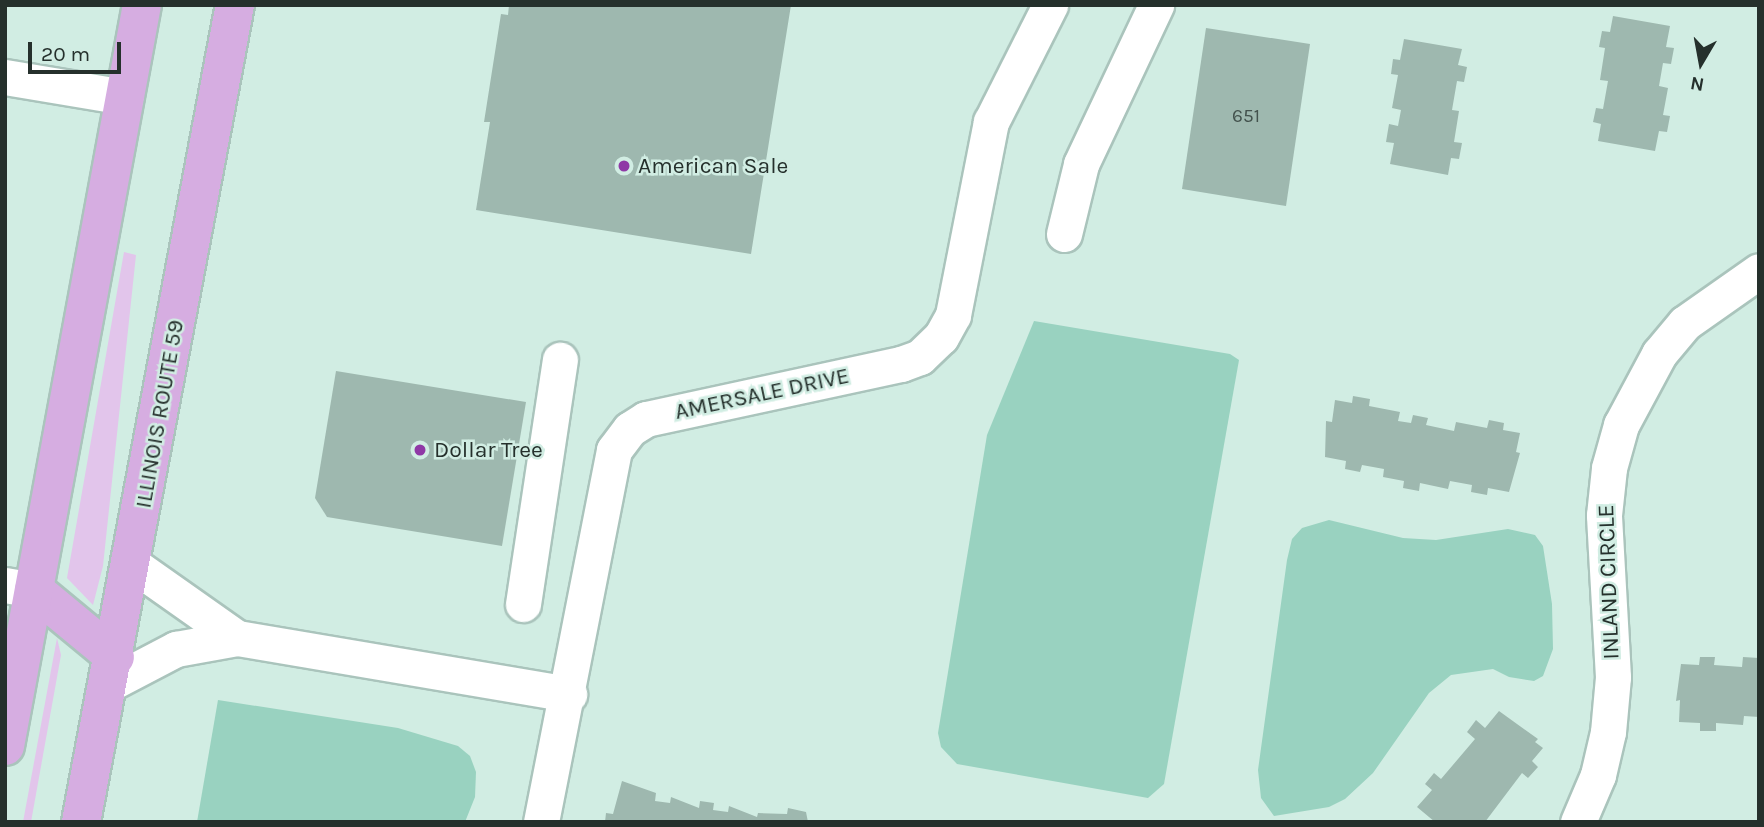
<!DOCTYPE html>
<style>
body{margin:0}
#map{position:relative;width:1764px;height:827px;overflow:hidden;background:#d1ede3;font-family:Karla,sans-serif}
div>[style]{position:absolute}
.green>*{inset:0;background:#e2c5eb}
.water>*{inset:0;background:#99d2c0}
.building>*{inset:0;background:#9eb8af}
.roads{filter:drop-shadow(2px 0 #aac4bc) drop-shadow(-2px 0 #aac4bc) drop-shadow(0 2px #aac4bc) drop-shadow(0 -2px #aac4bc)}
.minor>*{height:35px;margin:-17.5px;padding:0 17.5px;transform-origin:17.5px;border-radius:17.5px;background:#fff}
.major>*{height:38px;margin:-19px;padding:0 19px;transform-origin:19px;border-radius:19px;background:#d6ade1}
.dots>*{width:19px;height:19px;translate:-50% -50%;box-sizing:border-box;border:4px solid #d1ede3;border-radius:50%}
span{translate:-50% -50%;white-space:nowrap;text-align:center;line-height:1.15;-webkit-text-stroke:5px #d1ede3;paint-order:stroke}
.number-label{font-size:19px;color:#43524d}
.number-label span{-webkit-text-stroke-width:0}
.poi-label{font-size:23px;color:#25302c}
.left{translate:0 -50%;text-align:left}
.street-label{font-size:23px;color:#25302c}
.frame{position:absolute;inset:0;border:7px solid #25302c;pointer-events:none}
.north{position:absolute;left:1666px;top:28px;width:70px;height:70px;-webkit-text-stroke:5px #d1ede3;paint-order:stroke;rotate:190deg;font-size:19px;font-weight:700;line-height:28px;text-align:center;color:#25302c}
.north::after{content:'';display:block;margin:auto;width:24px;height:32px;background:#25302c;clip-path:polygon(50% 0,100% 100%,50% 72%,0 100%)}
.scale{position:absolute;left:28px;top:42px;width:93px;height:32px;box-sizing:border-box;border:4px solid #25302c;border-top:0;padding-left:9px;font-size:21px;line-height:24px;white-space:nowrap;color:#25302c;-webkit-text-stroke:5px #d1ede3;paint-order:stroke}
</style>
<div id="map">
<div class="green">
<div style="clip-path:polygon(124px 252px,136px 255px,103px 566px,93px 605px,67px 578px)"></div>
<div style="clip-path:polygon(57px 638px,61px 655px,31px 822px,23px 822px)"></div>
</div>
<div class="water">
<div style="clip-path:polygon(1034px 321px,1230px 354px,1239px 360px,1164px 784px,1148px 798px,957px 764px,941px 747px,938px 733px,987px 435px)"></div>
<div style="clip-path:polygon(1329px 520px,1403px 538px,1436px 540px,1508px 529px,1535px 535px,1543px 546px,1552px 604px,1553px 649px,1543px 676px,1534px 681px,1509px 677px,1493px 669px,1451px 675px,1429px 693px,1373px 773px,1345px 799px,1329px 807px,1274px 816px,1261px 798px,1258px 770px,1287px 560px,1292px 539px,1302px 528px)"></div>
<div style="clip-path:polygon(218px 700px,398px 728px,458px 746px,470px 756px,476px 772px,475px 797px,465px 822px,197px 822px)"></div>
</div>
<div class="building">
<div style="clip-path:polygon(509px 5px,791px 5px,751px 254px,476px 210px,490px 122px,484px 122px,501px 14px,508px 15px)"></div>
<div style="clip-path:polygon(1613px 16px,1670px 26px,1666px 47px,1674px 48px,1671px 64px,1663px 63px,1659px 86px,1668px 88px,1663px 115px,1670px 116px,1667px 132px,1659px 131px,1655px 151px,1598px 141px,1601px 124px,1593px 122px,1596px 108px,1603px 109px,1608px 81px,1600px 80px,1605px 48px,1599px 47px,1602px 31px,1610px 32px)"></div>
<div style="clip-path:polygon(1206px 28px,1310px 44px,1286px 206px,1182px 189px)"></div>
<div style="clip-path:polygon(1404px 39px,1462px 49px,1458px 65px,1467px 67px,1464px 82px,1457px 81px,1452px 110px,1459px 111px,1454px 142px,1462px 143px,1459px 159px,1451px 158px,1448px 175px,1390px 164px,1394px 143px,1386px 142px,1389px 124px,1398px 126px,1401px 110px,1392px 108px,1398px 75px,1391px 74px,1393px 59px,1400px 60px)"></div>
<div style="clip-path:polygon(336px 371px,526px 402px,502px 546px,327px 517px,315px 498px)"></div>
<div style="clip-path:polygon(1353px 396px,1370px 399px,1369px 406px,1400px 412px,1398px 421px,1411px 423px,1413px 415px,1428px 418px,1426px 425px,1454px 431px,1456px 422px,1487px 428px,1489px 420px,1504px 423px,1503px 430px,1520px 433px,1516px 452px,1520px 453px,1509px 492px,1488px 488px,1487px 495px,1471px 492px,1472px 485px,1450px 481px,1448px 489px,1420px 483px,1419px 491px,1403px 488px,1404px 481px,1383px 477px,1384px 469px,1362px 465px,1360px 472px,1345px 469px,1346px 461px,1325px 457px,1326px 421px,1332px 422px,1335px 400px,1352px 403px)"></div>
<div style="clip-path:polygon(1700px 657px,1715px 657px,1714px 665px,1742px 667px,1743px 657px,1759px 658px,1759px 717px,1744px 716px,1743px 725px,1716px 723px,1716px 731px,1700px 731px,1700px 723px,1679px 722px,1680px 700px,1676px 701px,1681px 664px,1699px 665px)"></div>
<div style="clip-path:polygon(1499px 711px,1538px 739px,1535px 742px,1543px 748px,1532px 761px,1538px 767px,1528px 778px,1522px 773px,1485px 822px,1435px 822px,1417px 807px,1432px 790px,1425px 784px,1434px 773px,1441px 779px,1475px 739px,1467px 732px,1476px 720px,1485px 728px)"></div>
<div style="clip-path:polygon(622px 781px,656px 793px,655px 801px,670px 803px,671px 797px,699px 808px,700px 801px,714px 803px,713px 810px,728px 812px,729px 806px,757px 817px,758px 813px,787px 814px,788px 808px,806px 812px,808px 822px,605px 822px,606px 813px,613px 814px)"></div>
</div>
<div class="roads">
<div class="minor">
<div style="left:5px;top:77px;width:122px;rotate:9.5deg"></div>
<div style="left:1064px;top:234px;width:72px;rotate:-76.3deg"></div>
<div style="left:1081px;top:164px;width:176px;rotate:-64.7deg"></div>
<div style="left:132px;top:564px;width:128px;rotate:35.2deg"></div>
<div style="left:5px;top:585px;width:29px;rotate:10deg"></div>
<div style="left:523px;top:604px;width:247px;rotate:-81.4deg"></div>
<div style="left:109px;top:684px;width:76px;rotate:-27.6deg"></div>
<div style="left:176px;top:649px;width:62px;rotate:-10.2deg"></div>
<div style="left:237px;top:638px;width:337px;rotate:9.6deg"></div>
<div style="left:541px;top:822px;width:379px;rotate:-78.9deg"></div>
<div style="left:614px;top:450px;width:26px;rotate:-53deg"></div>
<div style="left:630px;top:429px;width:19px;rotate:-32deg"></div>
<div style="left:646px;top:419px;width:261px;rotate:-12.2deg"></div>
<div style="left:901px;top:364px;width:20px;rotate:-20deg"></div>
<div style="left:920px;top:357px;width:29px;rotate:-44deg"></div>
<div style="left:941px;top:337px;width:25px;rotate:-61deg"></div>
<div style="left:953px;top:315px;width:197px;rotate:-78.9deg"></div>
<div style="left:991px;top:122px;width:131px;rotate:-63.2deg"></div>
<div style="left:1578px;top:822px;width:51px;rotate:-66.9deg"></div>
<div style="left:1598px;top:775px;width:44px;rotate:-76.9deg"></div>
<div style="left:1608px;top:732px;width:55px;rotate:-84.8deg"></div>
<div style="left:1613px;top:677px;width:162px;rotate:-93.2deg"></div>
<div style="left:1604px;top:515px;width:47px;rotate:-83.9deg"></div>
<div style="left:1609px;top:468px;width:45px;rotate:-74.4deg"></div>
<div style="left:1621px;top:425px;width:81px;rotate:-61.8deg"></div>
<div style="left:1659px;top:354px;width:40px;rotate:-50deg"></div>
<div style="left:1685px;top:323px;width:90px;rotate:-35.1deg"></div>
</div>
<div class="major">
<div style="left:34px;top:590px;width:105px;rotate:39.6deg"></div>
<div style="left:5px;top:746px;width:754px;rotate:-79.53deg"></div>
<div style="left:81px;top:822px;width:831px;rotate:-79.33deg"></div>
</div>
</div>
<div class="dots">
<div style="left:624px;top:166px;background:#8f39a6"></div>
<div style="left:420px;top:450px;background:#8f39a6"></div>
</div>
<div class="number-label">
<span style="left:1246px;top:117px">651</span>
</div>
<div class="poi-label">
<span class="left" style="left:638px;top:166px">American Sale</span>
<span class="left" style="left:434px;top:450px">Dollar Tree</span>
</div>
<div class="street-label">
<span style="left:762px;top:394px;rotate:-12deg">AMERSALE DRIVE</span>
<span style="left:160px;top:414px;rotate:-80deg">ILLINOIS ROUTE 59</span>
<span style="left:1609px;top:582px;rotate:-92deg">INLAND CIRCLE</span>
</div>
<div class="frame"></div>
<div class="north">N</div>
<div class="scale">20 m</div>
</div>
